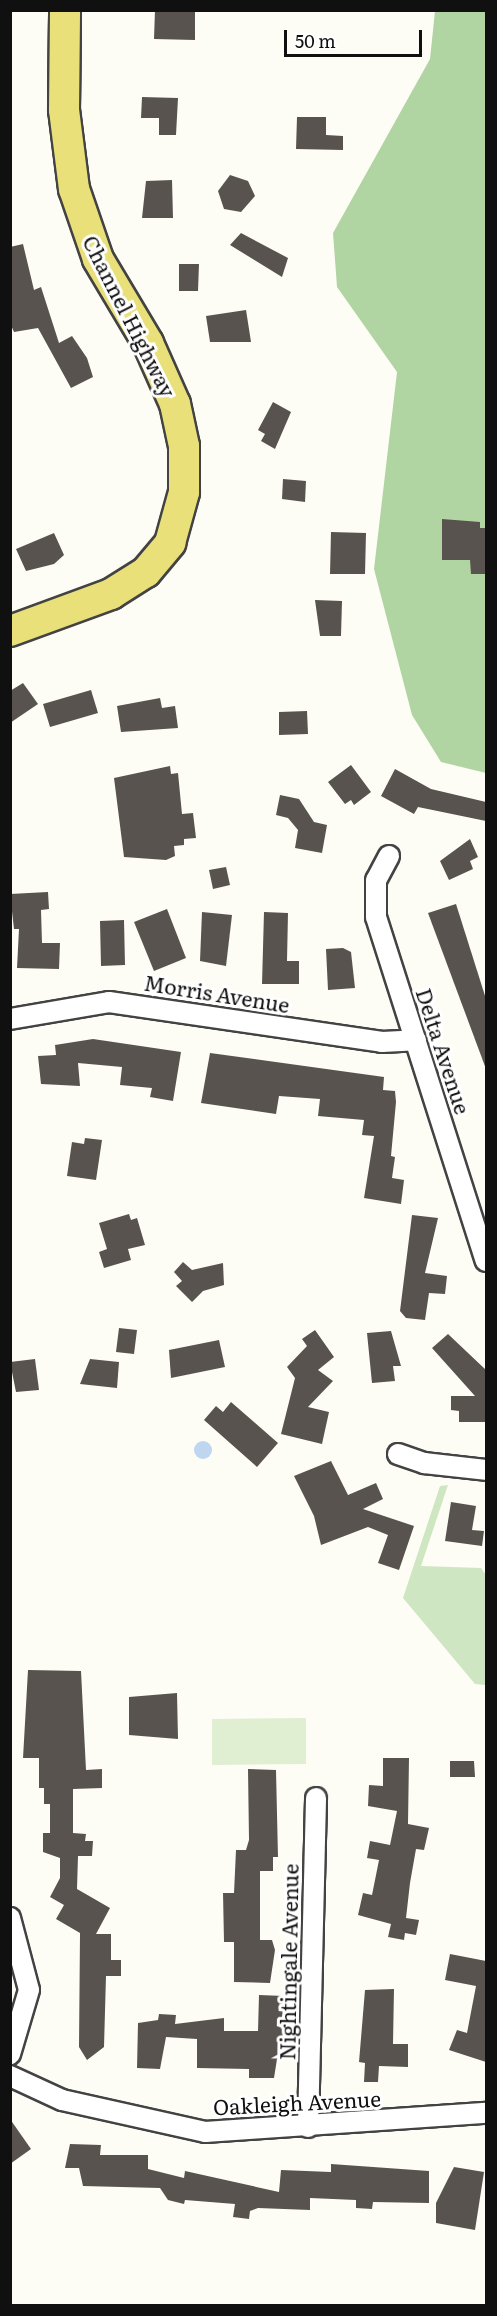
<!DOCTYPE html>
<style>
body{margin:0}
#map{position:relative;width:497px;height:2316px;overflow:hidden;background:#fefdf5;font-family:Literata,serif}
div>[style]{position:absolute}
.green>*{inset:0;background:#cee6c1}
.forest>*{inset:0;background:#b1d5a2}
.pitch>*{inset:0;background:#e0eed2}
.water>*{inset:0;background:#bfd6f0}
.round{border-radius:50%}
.building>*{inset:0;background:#58534e}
.roads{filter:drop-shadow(2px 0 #434343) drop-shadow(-2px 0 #434343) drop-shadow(0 2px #434343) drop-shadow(0 -2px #434343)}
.street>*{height:20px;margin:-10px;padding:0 10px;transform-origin:10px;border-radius:10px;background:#fff}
.primary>*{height:30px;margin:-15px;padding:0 15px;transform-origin:15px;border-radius:15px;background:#e9e07a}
span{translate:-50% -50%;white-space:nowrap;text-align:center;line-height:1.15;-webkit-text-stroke:6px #fff;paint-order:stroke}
.street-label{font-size:21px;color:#101010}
.frame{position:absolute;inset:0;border:12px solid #101010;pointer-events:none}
.scale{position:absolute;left:284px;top:30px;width:138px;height:27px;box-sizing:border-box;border:3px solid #101010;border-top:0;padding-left:8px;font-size:18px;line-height:21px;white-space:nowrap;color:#101010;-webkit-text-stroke:4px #fff;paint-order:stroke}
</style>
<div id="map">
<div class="green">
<div style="clip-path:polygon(448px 1485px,421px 1566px,481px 1568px,486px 1575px,486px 1685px,475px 1684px,403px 1598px,440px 1486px)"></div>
</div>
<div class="forest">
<div style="clip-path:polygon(435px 11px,486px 11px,486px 773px,441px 762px,412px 715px,374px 569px,397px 372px,337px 287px,333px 233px,430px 59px)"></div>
</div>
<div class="pitch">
<div style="clip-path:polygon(306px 1718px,306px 1764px,212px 1765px,212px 1719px)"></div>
</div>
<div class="water">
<div class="round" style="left:194px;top:1441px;width:18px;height:18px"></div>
</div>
<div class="building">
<div style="clip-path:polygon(155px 10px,195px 10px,195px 40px,154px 39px)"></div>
<div style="clip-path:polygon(142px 97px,178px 98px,176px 135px,159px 135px,159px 118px,141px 118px)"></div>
<div style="clip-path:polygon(297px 117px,326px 117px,326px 135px,343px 136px,343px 150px,296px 149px)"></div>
<div style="clip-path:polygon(230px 175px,248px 181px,255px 196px,241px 212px,224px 209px,218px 191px)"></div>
<div style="clip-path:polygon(172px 180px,173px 218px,142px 218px,146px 181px)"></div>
<div style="clip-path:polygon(241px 233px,288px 258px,282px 277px,230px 245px)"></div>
<div style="clip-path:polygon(23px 244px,34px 290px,41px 287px,59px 343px,72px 336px,87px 358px,93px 377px,71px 388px,38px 328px,14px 332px,10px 323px,10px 247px)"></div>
<div style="clip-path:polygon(179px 264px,199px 264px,198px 291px,179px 291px)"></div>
<div style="clip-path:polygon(246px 310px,251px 342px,210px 342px,206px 316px)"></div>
<div style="clip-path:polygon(273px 402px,291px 412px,275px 449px,261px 441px,265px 434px,258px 430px)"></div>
<div style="clip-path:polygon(283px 479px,306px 481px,305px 502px,282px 499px)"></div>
<div style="clip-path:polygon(442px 519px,480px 522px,480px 528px,486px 528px,486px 574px,471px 574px,470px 560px,442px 560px)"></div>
<div style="clip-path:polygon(331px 532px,366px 533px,365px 574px,330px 574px)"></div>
<div style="clip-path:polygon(54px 533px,64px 555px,54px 564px,26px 571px,16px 549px)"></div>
<div style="clip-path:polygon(315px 600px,342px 601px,341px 636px,320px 636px)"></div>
<div style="clip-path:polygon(23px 683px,38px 704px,10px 723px,10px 691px)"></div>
<div style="clip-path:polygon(91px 690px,98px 713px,50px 727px,43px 704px)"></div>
<div style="clip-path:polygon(160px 698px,162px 708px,175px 706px,178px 728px,121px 732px,117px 706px)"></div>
<div style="clip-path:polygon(307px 711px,308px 734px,279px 735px,279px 712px)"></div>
<div style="clip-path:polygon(351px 765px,371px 792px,354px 805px,351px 800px,345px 804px,328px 782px)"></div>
<div style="clip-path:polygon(170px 766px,171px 774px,178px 773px,182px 814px,193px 813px,196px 838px,184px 839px,184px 845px,174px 846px,175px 856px,166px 860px,124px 857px,114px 778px)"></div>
<div style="clip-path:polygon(395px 769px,431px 789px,486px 802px,486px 821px,418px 807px,414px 814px,381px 796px)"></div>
<div style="clip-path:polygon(280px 795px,299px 799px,314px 822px,327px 825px,322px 853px,295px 848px,298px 830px,288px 818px,276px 815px)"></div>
<div style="clip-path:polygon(470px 839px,478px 857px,470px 861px,473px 869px,449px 880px,440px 861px)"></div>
<div style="clip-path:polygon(226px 867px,230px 885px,213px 889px,209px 870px)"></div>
<div style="clip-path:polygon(48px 892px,49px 909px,41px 910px,42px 943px,60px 943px,59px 969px,17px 968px,19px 929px,14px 929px,10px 894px)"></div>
<div style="clip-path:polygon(456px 904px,486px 999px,486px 1069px,428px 913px)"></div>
<div style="clip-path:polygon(167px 909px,186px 958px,154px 971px,134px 922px)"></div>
<div style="clip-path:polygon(202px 912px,232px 915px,226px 966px,200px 961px)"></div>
<div style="clip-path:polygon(264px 912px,288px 913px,287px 961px,299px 961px,299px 984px,262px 984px)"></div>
<div style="clip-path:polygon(124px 920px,125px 965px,101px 966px,100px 921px)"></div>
<div style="clip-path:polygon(343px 948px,351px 952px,355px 988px,328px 990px,326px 949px)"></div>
<div style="clip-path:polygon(93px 1039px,181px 1052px,173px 1101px,150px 1097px,152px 1088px,120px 1085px,122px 1067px,78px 1063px,80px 1086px,41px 1084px,38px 1056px,56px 1055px,55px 1045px)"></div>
<div style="clip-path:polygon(210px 1053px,384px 1077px,383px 1090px,395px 1091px,396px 1102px,391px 1156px,395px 1157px,392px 1178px,404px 1180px,401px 1204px,364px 1198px,374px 1136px,362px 1135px,364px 1120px,318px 1116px,320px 1099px,279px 1096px,276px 1114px,201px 1103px)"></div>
<div style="clip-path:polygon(85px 1138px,102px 1140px,96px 1180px,67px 1176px,72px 1142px,84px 1144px)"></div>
<div style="clip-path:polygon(129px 1214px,131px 1220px,137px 1218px,145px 1245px,128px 1249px,131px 1260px,104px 1268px,99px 1252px,107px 1249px,99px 1223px)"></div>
<div style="clip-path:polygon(412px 1215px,438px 1218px,425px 1273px,447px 1276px,445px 1294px,429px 1293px,425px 1320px,406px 1318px,400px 1311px)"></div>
<div style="clip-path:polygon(183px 1262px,192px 1270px,223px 1263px,224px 1285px,203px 1291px,192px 1302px,176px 1286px,182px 1281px,174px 1272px)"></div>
<div style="clip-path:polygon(119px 1328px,137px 1330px,134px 1354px,116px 1352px)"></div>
<div style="clip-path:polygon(315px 1330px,334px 1357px,318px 1370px,333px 1381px,308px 1407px,329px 1412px,322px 1444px,281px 1434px,295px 1378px,287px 1367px,307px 1346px,302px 1339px)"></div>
<div style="clip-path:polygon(391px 1331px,401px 1366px,393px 1366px,395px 1381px,372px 1383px,367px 1333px)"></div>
<div style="clip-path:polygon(448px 1334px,486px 1370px,486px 1422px,459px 1422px,459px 1411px,451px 1410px,451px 1396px,475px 1396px,432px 1348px)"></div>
<div style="clip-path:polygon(219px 1340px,225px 1367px,171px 1378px,169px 1350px)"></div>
<div style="clip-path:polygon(35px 1359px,39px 1390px,16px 1392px,10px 1362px)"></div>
<div style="clip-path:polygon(90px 1359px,119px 1362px,117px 1388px,80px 1384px)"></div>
<div style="clip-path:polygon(231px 1402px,278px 1443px,257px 1467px,204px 1420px,216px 1406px,223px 1412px)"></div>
<div style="clip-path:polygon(331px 1461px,348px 1495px,376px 1483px,383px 1499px,363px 1509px,414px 1526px,399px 1570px,378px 1563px,388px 1535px,368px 1527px,321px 1545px,314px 1516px,294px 1476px)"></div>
<div style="clip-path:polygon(451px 1502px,476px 1506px,472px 1530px,484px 1531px,482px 1546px,445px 1541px)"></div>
<div style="clip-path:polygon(28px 1670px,81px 1671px,86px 1770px,102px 1769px,102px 1788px,73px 1789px,73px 1833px,86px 1834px,85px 1841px,93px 1841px,92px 1856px,78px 1856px,77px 1889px,110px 1908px,96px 1934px,111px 1934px,111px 1960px,121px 1960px,121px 1976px,106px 1976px,104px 2047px,87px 2060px,79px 2047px,80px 1933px,56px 1919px,64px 1905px,50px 1897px,60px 1878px,60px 1858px,43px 1852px,43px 1833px,50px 1833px,50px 1804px,44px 1804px,44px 1788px,39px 1788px,39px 1758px,23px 1758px)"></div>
<div style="clip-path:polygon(177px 1693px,178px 1739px,129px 1735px,129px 1697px)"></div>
<div style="clip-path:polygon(383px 1758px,409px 1758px,408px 1824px,429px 1828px,424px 1850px,416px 1849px,410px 1883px,406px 1918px,419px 1920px,416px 1935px,405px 1933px,404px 1940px,388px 1937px,391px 1924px,358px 1915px,363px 1893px,372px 1895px,379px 1860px,367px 1858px,370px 1841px,390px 1845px,397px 1811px,368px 1806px,369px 1785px,383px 1786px)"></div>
<div style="clip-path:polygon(450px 1761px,474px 1761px,475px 1777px,450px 1777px)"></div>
<div style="clip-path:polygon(248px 1769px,276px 1770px,278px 1857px,273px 1857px,273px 1871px,260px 1871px,260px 1940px,272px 1940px,275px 1950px,270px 1983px,234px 1982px,234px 1942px,224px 1942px,223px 1893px,234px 1893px,236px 1850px,246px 1850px,249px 1840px)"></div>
<div style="clip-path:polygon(450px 1954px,486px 1961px,486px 2062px,449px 2050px,457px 2030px,467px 2033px,476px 1986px,445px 1980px)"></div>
<div style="clip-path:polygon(394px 1989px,393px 2044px,408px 2044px,408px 2067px,379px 2066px,378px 2082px,364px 2082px,365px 2063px,359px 2062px,365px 1990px)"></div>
<div style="clip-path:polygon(259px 1995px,284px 1996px,282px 2059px,277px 2059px,274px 2078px,249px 2078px,249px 2069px,197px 2068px,197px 2039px,166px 2037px,160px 2069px,137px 2068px,138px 2023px,158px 2020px,159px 2014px,176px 2015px,175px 2024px,224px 2018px,224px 2031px,258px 2031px)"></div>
<div style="clip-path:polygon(10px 2119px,31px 2149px,10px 2164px)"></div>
<div style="clip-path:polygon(70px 2144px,101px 2145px,100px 2155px,148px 2155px,148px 2169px,184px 2178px,185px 2171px,279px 2192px,281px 2170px,331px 2172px,331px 2164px,429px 2171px,429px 2203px,373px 2202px,372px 2209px,356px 2208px,356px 2200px,310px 2198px,310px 2210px,258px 2208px,250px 2211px,249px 2219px,233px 2217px,235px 2204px,185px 2200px,184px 2204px,168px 2200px,160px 2188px,83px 2186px,79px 2168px,65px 2168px)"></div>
<div style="clip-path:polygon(454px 2167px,484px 2172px,475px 2230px,436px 2223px,436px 2203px)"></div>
</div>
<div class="roads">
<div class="street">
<div style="left:389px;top:856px;width:27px;rotate:118deg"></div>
<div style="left:376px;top:880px;width:37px;rotate:90deg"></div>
<div style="left:376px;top:917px;width:361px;rotate:72.3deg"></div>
<div style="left:10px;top:1019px;width:100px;rotate:-9.7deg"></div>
<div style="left:109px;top:1002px;width:276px;rotate:8.3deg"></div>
<div style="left:382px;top:1042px;width:34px;rotate:-3deg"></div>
<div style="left:398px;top:1454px;width:28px;rotate:19deg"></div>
<div style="left:424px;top:1463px;width:62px;rotate:6.4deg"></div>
<div style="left:10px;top:1918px;width:74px;rotate:75.2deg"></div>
<div style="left:29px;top:1990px;width:67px;rotate:106.5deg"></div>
<div style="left:10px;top:2076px;width:57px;rotate:24.8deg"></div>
<div style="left:62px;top:2100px;width:147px;rotate:12.6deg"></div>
<div style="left:205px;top:2132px;width:282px;rotate:-3.9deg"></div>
<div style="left:308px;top:2127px;width:329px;rotate:-88.6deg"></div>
</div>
<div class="primary">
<div style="left:10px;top:631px;width:108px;rotate:-20.1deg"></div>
<div style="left:111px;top:594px;width:41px;rotate:-32.2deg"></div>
<div style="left:146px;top:572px;width:38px;rotate:-50deg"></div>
<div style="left:170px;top:543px;width:53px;rotate:-74.6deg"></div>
<div style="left:184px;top:492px;width:46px;rotate:-90deg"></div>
<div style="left:184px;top:446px;width:43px;rotate:-102.1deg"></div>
<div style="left:175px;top:404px;width:67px;rotate:-113.9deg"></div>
<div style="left:148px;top:343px;width:98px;rotate:-120.8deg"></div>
<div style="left:98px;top:259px;width:74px;rotate:-108.9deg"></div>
<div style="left:74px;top:189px;width:80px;rotate:-97.2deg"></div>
<div style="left:64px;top:110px;width:100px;rotate:-89.4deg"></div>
</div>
</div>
<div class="street-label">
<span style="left:130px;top:316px;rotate:63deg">Channel Highway</span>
<span style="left:217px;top:993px;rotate:9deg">Morris Avenue</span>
<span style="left:444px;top:1051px;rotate:72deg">Delta Avenue</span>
<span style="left:288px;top:1962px;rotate:-89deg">Nightingale Avenue</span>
<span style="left:297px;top:2102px;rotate:-3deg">Oakleigh Avenue</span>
</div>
<div class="frame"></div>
<div class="scale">50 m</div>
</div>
